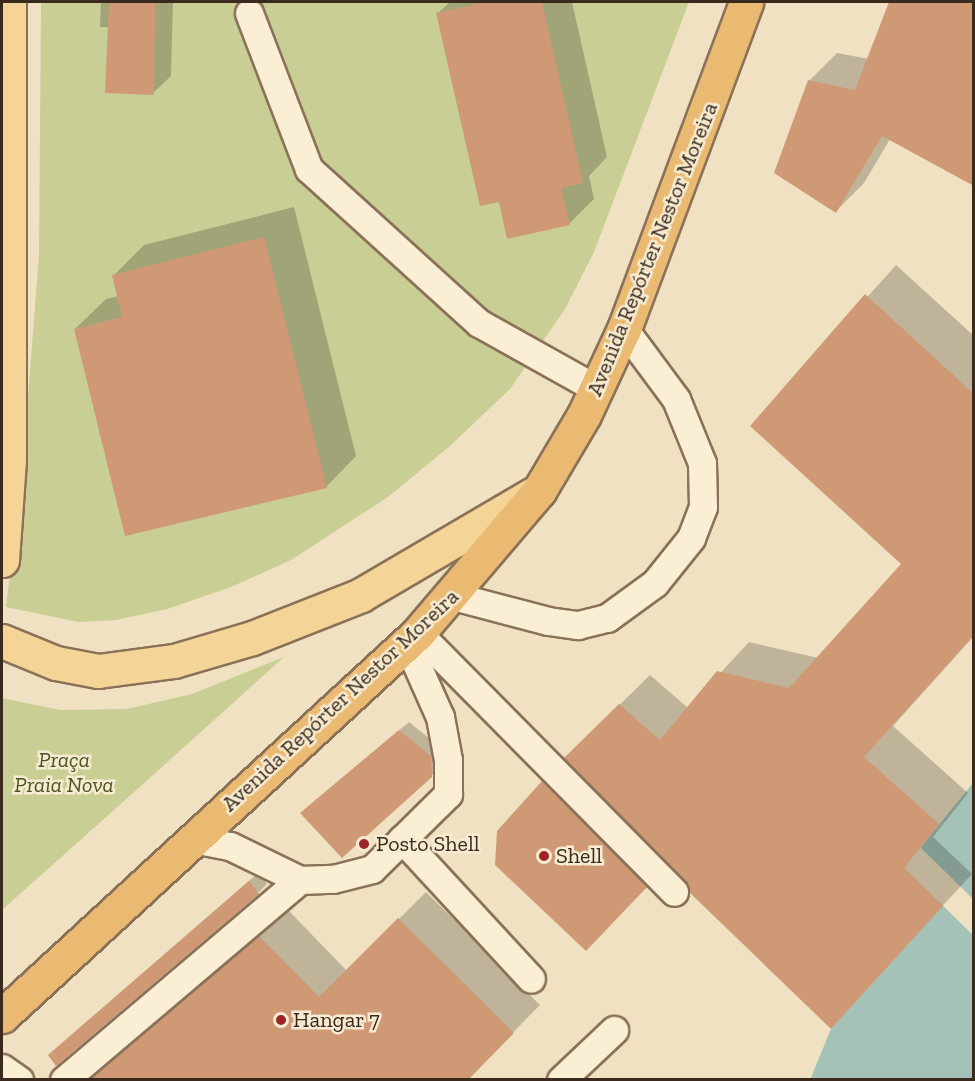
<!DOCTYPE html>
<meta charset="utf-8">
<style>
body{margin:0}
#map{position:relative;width:975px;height:1081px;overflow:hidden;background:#efe1c1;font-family:"Zilla Slab",serif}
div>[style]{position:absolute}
.green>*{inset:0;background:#c8ce94}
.water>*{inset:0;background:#a4c2b8}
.pier>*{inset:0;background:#efe1c1}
.shadow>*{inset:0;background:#0003}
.building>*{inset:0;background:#cf9975}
.roads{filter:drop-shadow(2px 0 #8a7158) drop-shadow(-2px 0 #8a7158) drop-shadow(0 2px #8a7158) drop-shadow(0 -2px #8a7158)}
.service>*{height:27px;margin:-13.5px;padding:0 13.5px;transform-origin:13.5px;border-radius:13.5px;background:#faeed4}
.primary>*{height:33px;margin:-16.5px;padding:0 16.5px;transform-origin:16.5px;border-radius:16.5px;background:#f4d597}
.trunk>*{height:33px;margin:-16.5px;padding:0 16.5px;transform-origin:16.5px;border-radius:16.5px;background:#ebba72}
.dots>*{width:16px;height:16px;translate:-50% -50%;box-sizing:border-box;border:3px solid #f7ebd1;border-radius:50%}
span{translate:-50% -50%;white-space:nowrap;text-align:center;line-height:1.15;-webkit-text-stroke:5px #f7ebd1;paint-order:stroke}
.street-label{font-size:22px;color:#392a1d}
.park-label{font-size:22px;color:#4a5622;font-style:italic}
.poi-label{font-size:22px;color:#392a1d}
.left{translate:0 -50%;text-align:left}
.frame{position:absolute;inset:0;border:3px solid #392a1d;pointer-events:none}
</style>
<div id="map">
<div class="green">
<div style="clip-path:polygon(41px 2px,689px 2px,594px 252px,565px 309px,510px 389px,451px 445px,388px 497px,291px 560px,231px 587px,167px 609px,116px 620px,79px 622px,6px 607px,23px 462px,39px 255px)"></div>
<div style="clip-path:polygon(284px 657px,162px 767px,2px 910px,2px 698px,60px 710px,127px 709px,192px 694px)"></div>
</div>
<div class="water">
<div style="clip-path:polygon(973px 783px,973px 1079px,810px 1080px,831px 1029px,942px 906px,904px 868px)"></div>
</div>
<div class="pier">
<div style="clip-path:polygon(920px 847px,973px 899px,973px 935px,904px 868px)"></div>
</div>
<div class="shadow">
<div style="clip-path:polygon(101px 2px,173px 2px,171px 76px,153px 93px,109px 27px,100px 27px)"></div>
<div style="clip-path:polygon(450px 2px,572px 2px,607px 157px,589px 176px,594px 199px,569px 224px,501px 201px,438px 13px)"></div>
<div style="clip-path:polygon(892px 2px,974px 2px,974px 184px,890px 139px,864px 183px,836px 211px,809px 81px,837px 53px,869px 59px)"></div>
<div style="clip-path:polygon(294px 207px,356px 456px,326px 487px,75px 329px,106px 299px,119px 296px,114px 275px,144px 245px)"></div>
<div style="clip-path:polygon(896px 265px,974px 336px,974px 636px,893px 726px,968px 793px,933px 837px,972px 874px,831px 1026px,687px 880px,596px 728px,650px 675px,688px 708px,749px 642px,818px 658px,903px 564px,752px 426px)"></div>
<div style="clip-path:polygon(409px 722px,440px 747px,441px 767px,431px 776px,311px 804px)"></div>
<div style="clip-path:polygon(561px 764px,664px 868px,604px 931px,498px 832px)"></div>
<div style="clip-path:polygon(258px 873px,267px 884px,258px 893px,57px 1064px,59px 1046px)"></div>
<div style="clip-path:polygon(426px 892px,540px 1005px,466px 1080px,89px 1080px,287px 909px,347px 971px)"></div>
</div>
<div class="building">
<div style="clip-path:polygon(109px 2px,155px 2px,154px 95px,105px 93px)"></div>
<div style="clip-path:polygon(485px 2px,542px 2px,583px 183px,561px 188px,570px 225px,507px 239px,499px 202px,480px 206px,436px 13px)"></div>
<div style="clip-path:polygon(889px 2px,974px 2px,974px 186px,882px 136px,836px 213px,774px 173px,808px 80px,855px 90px)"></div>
<div style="clip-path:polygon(264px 237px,327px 488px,125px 536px,74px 329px,122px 317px,112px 275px)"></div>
<div style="clip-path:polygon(865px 294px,974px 394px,974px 635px,864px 757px,939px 824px,904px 868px,943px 906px,831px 1029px,689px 892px,685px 881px,564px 758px,619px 704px,660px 740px,717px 671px,789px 688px,901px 564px,750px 426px)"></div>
<div style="clip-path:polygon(399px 730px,431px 756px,432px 777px,342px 858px,300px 813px)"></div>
<div style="clip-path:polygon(542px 781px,647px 887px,586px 951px,495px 865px,497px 831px)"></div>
<div style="clip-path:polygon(249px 881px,259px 894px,56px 1066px,48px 1055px)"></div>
<div style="clip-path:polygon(398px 918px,514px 1033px,468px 1080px,89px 1080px,263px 932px,259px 936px,319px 997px)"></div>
</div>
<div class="roads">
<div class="service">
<div style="left:249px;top:13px;width:167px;rotate:69deg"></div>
<div style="left:309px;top:169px;width:229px;rotate:42.2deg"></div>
<div style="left:479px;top:323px;width:135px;rotate:29.2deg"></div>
<div style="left:453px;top:596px;width:98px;rotate:14.7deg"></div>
<div style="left:548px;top:621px;width:30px;rotate:8deg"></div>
<div style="left:578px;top:625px;width:30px;rotate:-14deg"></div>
<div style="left:607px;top:618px;width:59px;rotate:-36.1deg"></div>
<div style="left:655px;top:583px;width:58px;rotate:-51.3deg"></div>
<div style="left:691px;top:538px;width:33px;rotate:-69deg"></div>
<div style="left:703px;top:507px;width:44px;rotate:-91.3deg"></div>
<div style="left:702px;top:463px;width:69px;rotate:-112.1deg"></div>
<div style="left:676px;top:399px;width:87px;rotate:-126.6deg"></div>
<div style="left:418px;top:633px;width:364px;rotate:45.3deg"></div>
<div style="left:193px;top:839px;width:38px;rotate:11deg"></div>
<div style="left:230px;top:846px;width:78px;rotate:25.9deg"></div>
<div style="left:300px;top:880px;width:33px;rotate:-2deg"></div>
<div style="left:333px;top:879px;width:40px;rotate:-14.4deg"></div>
<div style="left:372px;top:869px;width:107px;rotate:-44.6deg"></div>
<div style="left:448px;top:794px;width:34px;rotate:-90deg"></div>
<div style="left:448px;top:760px;width:44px;rotate:-100.5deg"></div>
<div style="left:440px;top:717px;width:81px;rotate:-114deg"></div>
<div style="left:402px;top:839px;width:190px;rotate:47.3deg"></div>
<div style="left:2px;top:1068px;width:21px;rotate:35deg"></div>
<div style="left:64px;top:1080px;width:309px;rotate:-40.3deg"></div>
<div style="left:561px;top:1080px;width:73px;rotate:-43.3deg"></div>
</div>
<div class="primary">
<div style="left:2px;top:560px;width:100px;rotate:-86deg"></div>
<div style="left:9px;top:460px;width:458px;rotate:-90deg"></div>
<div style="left:2px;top:641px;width:58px;rotate:22.2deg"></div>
<div style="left:56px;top:663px;width:43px;rotate:10.8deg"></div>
<div style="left:98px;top:671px;width:77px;rotate:-7.5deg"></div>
<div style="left:174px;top:661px;width:81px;rotate:-16.4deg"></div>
<div style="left:252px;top:638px;width:117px;rotate:-21.5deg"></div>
<div style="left:361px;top:595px;width:199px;rotate:-30.4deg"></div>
</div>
<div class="trunk">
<div style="left:2px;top:1016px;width:565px;rotate:-42.63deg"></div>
<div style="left:418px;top:633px;width:187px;rotate:-49.6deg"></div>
<div style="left:539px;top:491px;width:88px;rotate:-59.4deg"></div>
<div style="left:584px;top:415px;width:95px;rotate:-65.1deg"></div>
<div style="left:624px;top:329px;width:349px;rotate:-69.5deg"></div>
</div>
</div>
<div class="dots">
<div style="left:364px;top:844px;background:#9b2529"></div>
<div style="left:544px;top:856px;background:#9b2529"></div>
<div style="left:281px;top:1020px;background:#9b2529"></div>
</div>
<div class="street-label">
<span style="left:652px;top:249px;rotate:-68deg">Avenida Repórter Nestor Moreira</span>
<span style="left:340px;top:700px;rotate:-43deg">Avenida Repórter Nestor Moreira</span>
</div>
<div class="park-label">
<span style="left:64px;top:772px">Praça<br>Praia Nova</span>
</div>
<div class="poi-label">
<span class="left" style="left:376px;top:844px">Posto Shell</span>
<span class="left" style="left:556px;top:856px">Shell</span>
<span class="left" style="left:293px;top:1020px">Hangar 7</span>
</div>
<div class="frame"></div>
</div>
